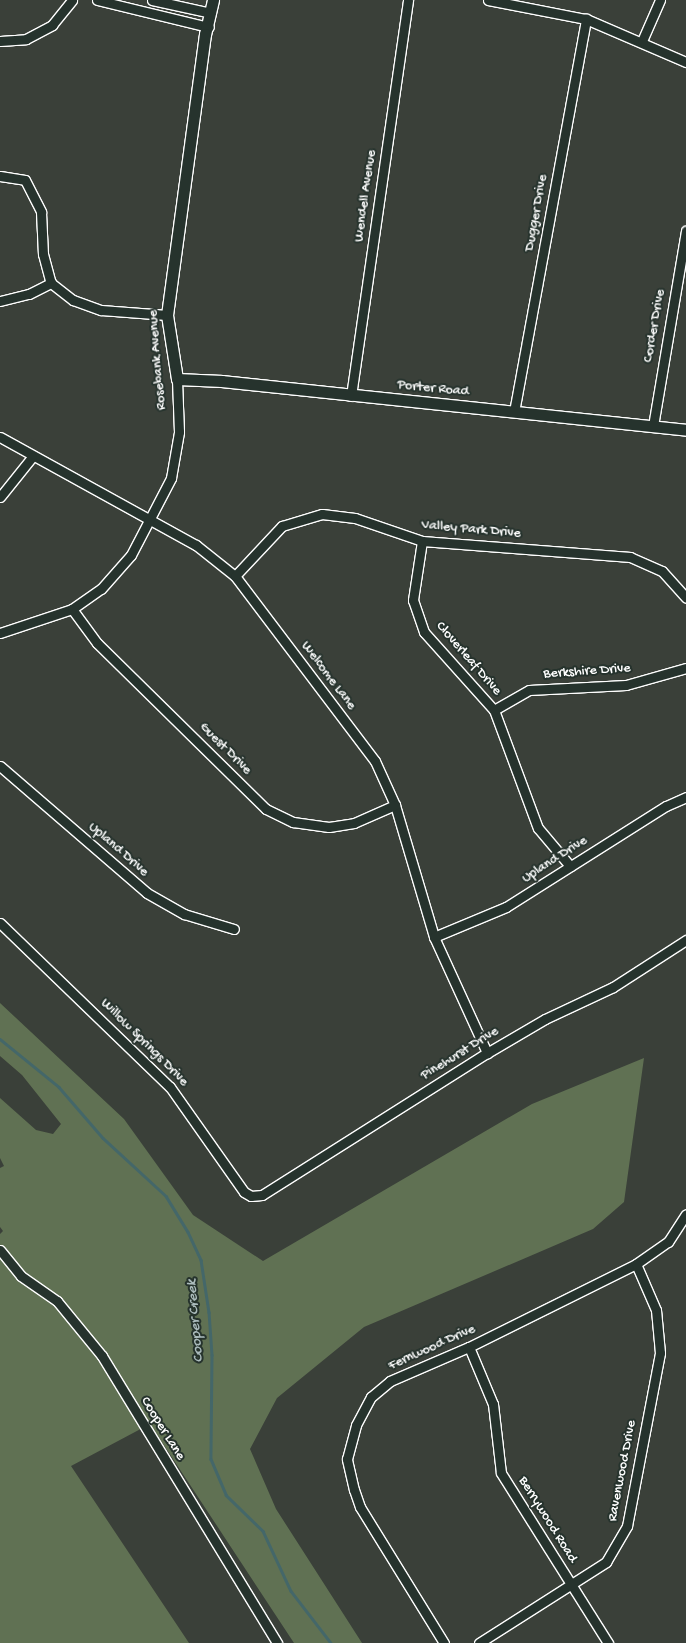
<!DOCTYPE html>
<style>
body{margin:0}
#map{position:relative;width:686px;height:1643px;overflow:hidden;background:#3a4039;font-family:"Gochi Hand",sans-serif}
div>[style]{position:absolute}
.green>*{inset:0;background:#607153}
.stream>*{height:2.5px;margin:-1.25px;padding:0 1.25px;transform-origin:1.25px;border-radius:1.25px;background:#446769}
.roads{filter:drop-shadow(1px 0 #fff) drop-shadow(-1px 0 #fff) drop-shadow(0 1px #fff) drop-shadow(0 -1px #fff)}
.minor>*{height:9px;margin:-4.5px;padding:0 4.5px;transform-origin:4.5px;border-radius:4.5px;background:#26332d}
.tertiary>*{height:11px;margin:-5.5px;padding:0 5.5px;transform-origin:5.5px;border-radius:5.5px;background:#26332d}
span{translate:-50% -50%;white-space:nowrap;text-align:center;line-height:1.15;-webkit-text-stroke:4px #26332d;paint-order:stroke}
.street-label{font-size:14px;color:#fff}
.water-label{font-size:15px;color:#abbbbc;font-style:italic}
</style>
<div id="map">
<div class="green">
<div style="clip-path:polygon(0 1003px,124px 1119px,193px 1215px,263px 1261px,532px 1104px,644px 1058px,624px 1202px,593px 1229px,364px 1327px,277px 1398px,250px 1449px,276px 1509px,362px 1643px,294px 1643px,150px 1424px,71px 1466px,189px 1643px,0 1643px,0 1234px,3px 1231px,0 1227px,0 1168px,4px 1166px,0 1158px,0 1098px,36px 1130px,53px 1134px,61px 1124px,22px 1075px,0 1056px)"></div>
</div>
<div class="stream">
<div style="left:0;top:1039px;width:76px;rotate:39.1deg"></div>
<div style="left:59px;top:1087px;width:67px;rotate:49.2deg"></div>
<div style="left:103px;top:1138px;width:86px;rotate:42.6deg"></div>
<div style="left:166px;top:1196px;width:42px;rotate:58.6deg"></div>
<div style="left:188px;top:1232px;width:31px;rotate:65deg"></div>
<div style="left:201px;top:1260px;width:53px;rotate:81.3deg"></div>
<div style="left:209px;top:1312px;width:43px;rotate:86deg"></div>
<div style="left:212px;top:1355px;width:104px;rotate:90.6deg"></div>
<div style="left:211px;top:1459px;width:39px;rotate:67deg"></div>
<div style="left:226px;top:1495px;width:52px;rotate:44.2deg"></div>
<div style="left:263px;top:1531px;width:66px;rotate:65deg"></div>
<div style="left:291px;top:1591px;width:66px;rotate:52.4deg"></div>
</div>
<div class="roads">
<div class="minor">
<div style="left:97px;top:0;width:115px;rotate:13.6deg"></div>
<div style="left:152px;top:0;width:60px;rotate:12.4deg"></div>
<div style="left:488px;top:0;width:100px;rotate:11deg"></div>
<div style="left:586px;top:19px;width:109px;rotate:23.3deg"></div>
<div style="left:0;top:41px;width:26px;rotate:-4deg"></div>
<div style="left:26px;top:39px;width:30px;rotate:-28deg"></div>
<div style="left:52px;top:25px;width:32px;rotate:-51deg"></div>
<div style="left:642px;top:41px;width:45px;rotate:-66.3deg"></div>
<div style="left:0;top:176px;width:25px;rotate:9deg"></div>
<div style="left:25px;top:180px;width:36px;rotate:63deg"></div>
<div style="left:41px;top:212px;width:42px;rotate:87.3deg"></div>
<div style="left:43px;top:254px;width:30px;rotate:75deg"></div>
<div style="left:0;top:301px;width:30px;rotate:-14deg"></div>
<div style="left:29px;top:294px;width:25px;rotate:-27deg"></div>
<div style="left:51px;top:283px;width:28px;rotate:38deg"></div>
<div style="left:73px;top:300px;width:30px;rotate:20deg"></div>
<div style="left:101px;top:310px;width:66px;rotate:4.3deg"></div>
<div style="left:351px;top:396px;width:400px;rotate:-81.8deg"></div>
<div style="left:514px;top:412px;width:400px;rotate:-79.6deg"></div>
<div style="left:653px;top:426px;width:198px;rotate:-80.4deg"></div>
<div style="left:0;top:437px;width:224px;rotate:28.9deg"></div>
<div style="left:196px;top:545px;width:50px;rotate:38.5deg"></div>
<div style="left:235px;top:576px;width:232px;rotate:52.9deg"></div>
<div style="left:375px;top:761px;width:48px;rotate:65.6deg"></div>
<div style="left:395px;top:805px;width:138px;rotate:73.5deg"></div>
<div style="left:434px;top:937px;width:128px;rotate:65.4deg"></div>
<div style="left:0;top:497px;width:51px;rotate:-51.3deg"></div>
<div style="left:422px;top:541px;width:60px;rotate:98.7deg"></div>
<div style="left:413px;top:600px;width:34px;rotate:71deg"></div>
<div style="left:424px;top:632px;width:105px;rotate:48.1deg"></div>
<div style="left:494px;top:710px;width:126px;rotate:69.6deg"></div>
<div style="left:538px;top:828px;width:50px;rotate:49.9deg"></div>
<div style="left:235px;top:576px;width:69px;rotate:-46.8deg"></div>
<div style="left:282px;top:526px;width:42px;rotate:-16.7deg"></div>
<div style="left:322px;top:514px;width:33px;rotate:7deg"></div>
<div style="left:355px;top:518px;width:71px;rotate:18.9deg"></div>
<div style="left:422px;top:541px;width:209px;rotate:4.4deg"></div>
<div style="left:630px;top:557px;width:35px;rotate:24deg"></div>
<div style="left:662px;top:571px;width:36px;rotate:48deg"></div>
<div style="left:72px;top:609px;width:42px;rotate:53.7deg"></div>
<div style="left:97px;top:643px;width:237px;rotate:44.5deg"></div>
<div style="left:266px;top:809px;width:30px;rotate:26deg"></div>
<div style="left:293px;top:822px;width:36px;rotate:8deg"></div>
<div style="left:329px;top:827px;width:25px;rotate:-9deg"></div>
<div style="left:354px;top:823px;width:45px;rotate:-23.7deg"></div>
<div style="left:0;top:633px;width:76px;rotate:-18.4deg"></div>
<div style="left:72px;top:609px;width:35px;rotate:-35deg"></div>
<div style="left:101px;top:589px;width:45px;rotate:-48.6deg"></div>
<div style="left:131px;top:555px;width:87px;rotate:-62.5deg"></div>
<div style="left:171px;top:478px;width:47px;rotate:-80.1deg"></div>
<div style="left:179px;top:432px;width:53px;rotate:-92.2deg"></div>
<div style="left:494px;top:710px;width:40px;rotate:-29.7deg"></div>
<div style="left:529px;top:690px;width:97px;rotate:-3deg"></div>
<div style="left:626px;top:685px;width:62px;rotate:-15.8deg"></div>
<div style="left:0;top:766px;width:194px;rotate:40.8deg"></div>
<div style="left:147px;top:893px;width:43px;rotate:29.6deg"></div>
<div style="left:184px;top:914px;width:52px;rotate:16.7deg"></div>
<div style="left:0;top:923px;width:236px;rotate:44deg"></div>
<div style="left:170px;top:1087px;width:128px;rotate:54.8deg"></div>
<div style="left:244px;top:1192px;width:8px;rotate:30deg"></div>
<div style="left:251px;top:1196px;width:11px;rotate:-5deg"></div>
<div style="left:262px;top:1195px;width:266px;rotate:-32.3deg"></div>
<div style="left:487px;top:1053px;width:67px;rotate:-30.4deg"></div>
<div style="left:545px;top:1019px;width:75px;rotate:-25.2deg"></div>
<div style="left:613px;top:987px;width:87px;rotate:-32.8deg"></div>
<div style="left:434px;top:937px;width:78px;rotate:-22.6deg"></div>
<div style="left:506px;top:907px;width:189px;rotate:-32.3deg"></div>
<div style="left:666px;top:806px;width:22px;rotate:-24deg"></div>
<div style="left:0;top:1250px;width:33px;rotate:51deg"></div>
<div style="left:21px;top:1276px;width:44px;rotate:34.8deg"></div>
<div style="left:57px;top:1301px;width:71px;rotate:50.7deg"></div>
<div style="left:102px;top:1356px;width:336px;rotate:58.6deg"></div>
<div style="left:469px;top:1347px;width:62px;rotate:67.2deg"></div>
<div style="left:493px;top:1404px;width:69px;rotate:83.4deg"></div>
<div style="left:501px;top:1473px;width:201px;rotate:57.8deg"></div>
<div style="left:444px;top:1643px;width:160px;rotate:-121.7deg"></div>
<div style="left:360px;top:1507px;width:18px;rotate:-109deg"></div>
<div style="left:354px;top:1490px;width:32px;rotate:-103deg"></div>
<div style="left:347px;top:1459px;width:35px;rotate:-75deg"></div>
<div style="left:356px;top:1425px;width:32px;rotate:-62deg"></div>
<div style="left:371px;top:1397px;width:25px;rotate:-40deg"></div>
<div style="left:390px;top:1381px;width:86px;rotate:-23.3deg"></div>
<div style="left:469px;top:1347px;width:186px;rotate:-26.4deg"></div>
<div style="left:636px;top:1264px;width:39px;rotate:-35deg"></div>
<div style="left:668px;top:1242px;width:33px;rotate:-57deg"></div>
<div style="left:479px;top:1643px;width:151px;rotate:-32.5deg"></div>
<div style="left:606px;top:1562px;width:42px;rotate:-59.7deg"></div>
<div style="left:627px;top:1526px;width:176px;rotate:-79.2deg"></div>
<div style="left:660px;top:1353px;width:43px;rotate:-95.3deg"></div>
<div style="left:656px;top:1310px;width:50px;rotate:-113.5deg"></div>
</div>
<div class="tertiary">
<div style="left:213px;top:0;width:35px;rotate:103deg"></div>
<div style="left:205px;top:34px;width:284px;rotate:97.7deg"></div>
<div style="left:167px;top:315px;width:65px;rotate:81.1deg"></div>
<div style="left:177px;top:379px;width:45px;rotate:2.5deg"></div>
<div style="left:222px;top:381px;width:467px;rotate:6deg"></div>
</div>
</div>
<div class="street-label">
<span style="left:366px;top:196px;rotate:-82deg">Wendell Avenue</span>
<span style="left:537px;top:213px;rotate:-80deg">Dugger Drive</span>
<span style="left:655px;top:326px;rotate:-80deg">Corder Drive</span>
<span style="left:158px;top:360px;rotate:-95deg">Rosebank Avenue</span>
<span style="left:433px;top:389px;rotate:6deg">Porter Road</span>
<span style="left:471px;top:530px;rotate:5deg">Valley Park Drive</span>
<span style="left:468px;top:659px;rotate:49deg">Cloverleaf Drive</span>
<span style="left:587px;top:672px;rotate:-4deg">Berkshire Drive</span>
<span style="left:328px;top:676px;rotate:53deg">Welcome Lane</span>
<span style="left:225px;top:749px;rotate:45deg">Guest Drive</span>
<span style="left:118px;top:850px;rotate:41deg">Upland Drive</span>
<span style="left:555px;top:860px;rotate:-33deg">Upland Drive</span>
<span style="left:144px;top:1043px;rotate:45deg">Willow Springs Drive</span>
<span style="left:460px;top:1054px;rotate:-32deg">Pinehurst Drive</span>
<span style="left:432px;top:1348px;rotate:-24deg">Fernwood Drive</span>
<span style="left:162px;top:1429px;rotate:58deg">Cooper Lane</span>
<span style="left:623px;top:1471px;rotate:-79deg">Ravenwood Drive</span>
<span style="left:547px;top:1520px;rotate:58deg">Berrywood Road</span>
</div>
<div class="water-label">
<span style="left:196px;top:1321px;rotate:-95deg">Cooper Creek</span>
</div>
</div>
